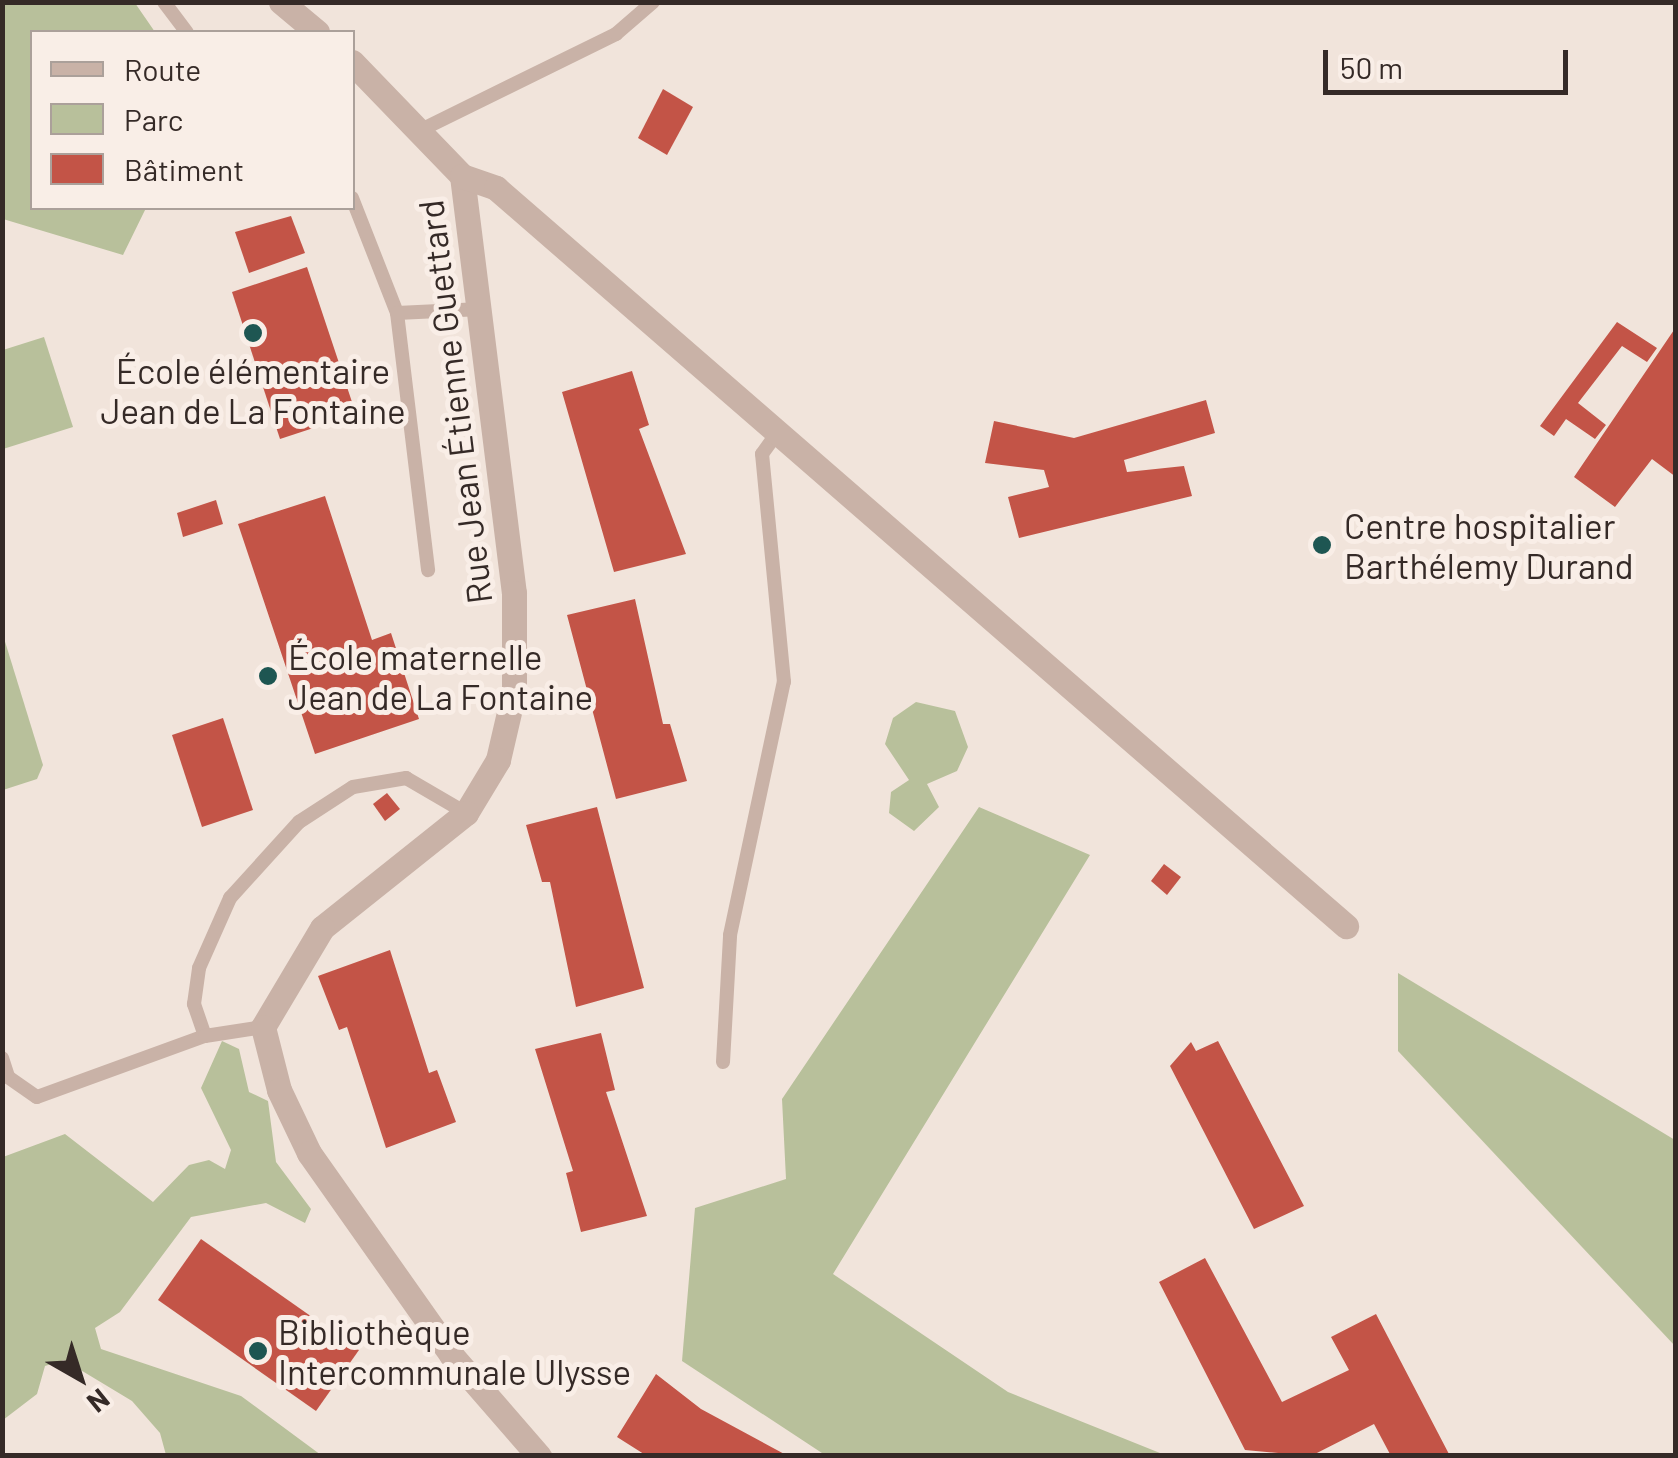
<!DOCTYPE html>
<meta charset="utf-8">
<style>
body{margin:0}
#map{position:relative;width:1678px;height:1458px;overflow:hidden;background:#f1e4db;font-family:Barlow,sans-serif}
div>[style]{position:absolute}
.green>*{inset:0;background:#b8c09b}
.building>*{inset:0;background:#c35447}
.lane>*{height:14px;margin:-7px;padding:0 7px;transform-origin:7px;border-radius:7px;background:#c9b2a7}
.street>*{height:25px;margin:-12.5px;padding:0 12.5px;transform-origin:12.5px;border-radius:12.5px;background:#c9b2a7}
.dots>*{width:28px;height:28px;translate:-50% -50%;box-sizing:border-box;border:5px solid #f9eee7;border-radius:50%}
span{translate:-50% -50%;white-space:nowrap;text-align:center;line-height:1.15;-webkit-text-stroke:10px #f9eee7;paint-order:stroke}
.poi-label{font-size:35px;color:#352a27}
.left{translate:0 -50%;text-align:left}
.street-label{font-size:35px;color:#352a27}
.frame{position:absolute;inset:0;border:5px solid #352a27;pointer-events:none}
.legend{position:absolute;left:30px;top:30px;width:325px;height:180px;box-sizing:border-box;background:#f9eee7;border:2px solid #aba09a;margin:0;padding:12px 18px;list-style:none;font-size:30px;color:#352a27}
.legend li{display:flex;align-items:center;gap:20px;height:50px}
.legend b{width:50px;border:2px solid #aba09a}
.north{position:absolute;left:30px;top:1328px;width:100px;height:100px;-webkit-text-stroke:8px #f9eee7;paint-order:stroke;rotate:141deg;font-size:28px;font-weight:700;line-height:40px;text-align:center;color:#352a27}
.north::after{content:'';display:block;margin:auto;width:35px;height:45px;background:#352a27;clip-path:polygon(50% 0,100% 100%,50% 72%,0 100%)}
.scale{position:absolute;left:1323px;top:50px;width:245px;height:45px;box-sizing:border-box;border:5px solid #352a27;border-top:0;padding-left:12px;font-size:30px;line-height:35px;white-space:nowrap;color:#352a27;-webkit-text-stroke:8px #f9eee7;paint-order:stroke}
</style>
<div id="map">
<div class="green">
<div style="clip-path:polygon(2px 3px,135px 3px,155px 32px,32px 32px,32px 208px,146px 208px,123px 255px,3px 219px)"></div>
<div style="clip-path:polygon(44px 337px,73px 427px,3px 449px,3px 350px)"></div>
<div style="clip-path:polygon(3px 635px,43px 765px,37px 779px,3px 790px)"></div>
<div style="clip-path:polygon(916px 702px,955px 711px,968px 747px,957px 771px,927px 784px,939px 807px,914px 831px,889px 813px,891px 792px,909px 780px,885px 744px,893px 718px)"></div>
<div style="clip-path:polygon(979px 807px,1090px 855px,833px 1274px,1008px 1392px,1165px 1455px,825px 1455px,682px 1361px,695px 1208px,786px 1179px,782px 1099px)"></div>
<div style="clip-path:polygon(1398px 973px,1675px 1140px,1675px 1346px,1398px 1051px)"></div>
<div style="clip-path:polygon(222px 1041px,239px 1049px,249px 1092px,268px 1101px,276px 1162px,311px 1209px,305px 1223px,266px 1203px,191px 1217px,120px 1312px,95px 1328px,101px 1349px,241px 1396px,321px 1455px,166px 1455px,160px 1433px,132px 1401px,64px 1360px,45px 1366px,37px 1394px,3px 1420px,3px 1157px,65px 1134px,153px 1202px,189px 1165px,209px 1160px,225px 1169px,231px 1150px,201px 1088px)"></div>
</div>
<div class="building">
<div style="clip-path:polygon(663px 89px,693px 107px,667px 155px,638px 138px)"></div>
<div style="clip-path:polygon(291px 216px,305px 253px,249px 273px,235px 232px)"></div>
<div style="clip-path:polygon(307px 267px,356px 414px,280px 439px,232px 292px)"></div>
<div style="clip-path:polygon(1617px 322px,1657px 348px,1647px 362px,1622px 346px,1578px 403px,1606px 425px,1595px 439px,1566px 419px,1554px 436px,1540px 426px)"></div>
<div style="clip-path:polygon(1676px 327px,1676px 477px,1652px 459px,1615px 507px,1574px 477px)"></div>
<div style="clip-path:polygon(632px 371px,649px 425px,639px 429px,686px 554px,614px 572px,562px 392px)"></div>
<div style="clip-path:polygon(1206px 400px,1215px 433px,1124px 460px,1127px 472px,1184px 466px,1192px 496px,1019px 538px,1008px 497px,1049px 487px,1044px 470px,985px 463px,994px 421px,1074px 438px)"></div>
<div style="clip-path:polygon(325px 496px,372px 640px,391px 633px,419px 719px,315px 754px,238px 524px)"></div>
<div style="clip-path:polygon(216px 500px,223px 524px,183px 537px,177px 513px)"></div>
<div style="clip-path:polygon(635px 599px,663px 724px,670px 724px,687px 781px,616px 799px,567px 615px)"></div>
<div style="clip-path:polygon(223px 718px,253px 810px,202px 827px,172px 735px)"></div>
<div style="clip-path:polygon(387px 793px,400px 809px,385px 821px,373px 804px)"></div>
<div style="clip-path:polygon(597px 807px,644px 988px,576px 1007px,550px 882px,542px 882px,526px 825px)"></div>
<div style="clip-path:polygon(1164px 864px,1181px 877px,1167px 895px,1151px 881px)"></div>
<div style="clip-path:polygon(390px 950px,429px 1073px,437px 1070px,456px 1122px,386px 1148px,347px 1027px,339px 1030px,318px 976px)"></div>
<div style="clip-path:polygon(601px 1033px,615px 1090px,606px 1092px,647px 1216px,581px 1232px,566px 1173px,573px 1171px,535px 1049px)"></div>
<div style="clip-path:polygon(1218px 1041px,1304px 1206px,1254px 1229px,1170px 1066px,1191px 1042px,1196px 1051px)"></div>
<div style="clip-path:polygon(201px 1239px,359px 1350px,316px 1411px,158px 1300px)"></div>
<div style="clip-path:polygon(1205px 1258px,1282px 1402px,1349px 1370px,1331px 1337px,1376px 1314px,1450px 1456px,1391px 1456px,1374px 1424px,1311px 1456px,1245px 1450px,1159px 1282px)"></div>
<div style="clip-path:polygon(656px 1374px,701px 1409px,788px 1456px,647px 1456px,617px 1437px)"></div>
</div>
<div class="lane">
<div style="left:164px;top:2px;width:38px;rotate:53deg"></div>
<div style="left:425px;top:128px;width:213px;rotate:-26.2deg"></div>
<div style="left:616px;top:34px;width:49px;rotate:-40.9deg"></div>
<div style="left:352px;top:198px;width:123px;rotate:68.6deg"></div>
<div style="left:397px;top:313px;width:84px;rotate:-2.7deg"></div>
<div style="left:397px;top:313px;width:259px;rotate:83.1deg"></div>
<div style="left:205px;top:1036px;width:34px;rotate:-109deg"></div>
<div style="left:194px;top:1004px;width:36px;rotate:-82deg"></div>
<div style="left:199px;top:968px;width:77px;rotate:-66.1deg"></div>
<div style="left:230px;top:898px;width:103px;rotate:-47.8deg"></div>
<div style="left:299px;top:822px;width:64px;rotate:-32.9deg"></div>
<div style="left:353px;top:787px;width:54px;rotate:-9.6deg"></div>
<div style="left:406px;top:778px;width:69px;rotate:30.3deg"></div>
<div style="left:2px;top:1058px;width:20px;rotate:72deg"></div>
<div style="left:8px;top:1077px;width:35px;rotate:35deg"></div>
<div style="left:37px;top:1097px;width:179px;rotate:-20deg"></div>
<div style="left:205px;top:1036px;width:59px;rotate:-8.8deg"></div>
<div style="left:723px;top:1062px;width:127px;rotate:-86.8deg"></div>
<div style="left:730px;top:935px;width:259px;rotate:-78deg"></div>
<div style="left:784px;top:682px;width:229px;rotate:-95.5deg"></div>
<div style="left:762px;top:454px;width:22px;rotate:-54deg"></div>
</div>
<div class="street">
<div style="left:281px;top:2px;width:47px;rotate:39.8deg"></div>
<div style="left:352px;top:62px;width:158px;rotate:46deg"></div>
<div style="left:462px;top:176px;width:420px;rotate:82.9deg"></div>
<div style="left:514px;top:593px;width:98px;rotate:90deg"></div>
<div style="left:514px;top:691px;width:71px;rotate:103.1deg"></div>
<div style="left:498px;top:760px;width:62px;rotate:121.1deg"></div>
<div style="left:466px;top:813px;width:184px;rotate:141.4deg"></div>
<div style="left:322px;top:928px;width:115px;rotate:120.8deg"></div>
<div style="left:263px;top:1027px;width:65px;rotate:75.7deg"></div>
<div style="left:279px;top:1090px;width:70px;rotate:64.5deg"></div>
<div style="left:309px;top:1153px;width:248px;rotate:54.8deg"></div>
<div style="left:452px;top:1356px;width:133px;rotate:49deg"></div>
<div style="left:462px;top:176px;width:36px;rotate:19deg"></div>
<div style="left:496px;top:188px;width:1126px;rotate:40.97deg"></div>
</div>
<div class="dots">
<div style="left:253px;top:333px;background:#1e5652"></div>
<div style="left:1322px;top:545px;background:#1e5652"></div>
<div style="left:268px;top:676px;background:#1e5652"></div>
<div style="left:258px;top:1351px;background:#1e5652"></div>
</div>
<div class="poi-label">
<span style="left:253px;top:390px">École élémentaire<br>Jean de La Fontaine</span>
<span class="left" style="left:1344px;top:545px">Centre hospitalier<br>Barthélemy Durand</span>
<span class="left" style="left:288px;top:676px">École maternelle<br>Jean de La Fontaine</span>
<span class="left" style="left:278px;top:1351px">Bibliothèque<br>Intercommunale Ulysse</span>
</div>
<div class="street-label">
<span style="left:454px;top:402px;rotate:-97deg">Rue Jean Étienne Guettard</span>
</div>
<div class="frame"></div>
<ul class="legend">
<li><b style="height:12px;background:#c9b2a7"></b>Route</li>
<li><b style="height:28px;background:#b8c09b"></b>Parc</li>
<li><b style="height:28px;background:#c35447"></b>Bâtiment</li>
</ul>
<div class="north">N</div>
<div class="scale">50 m</div>
</div>
